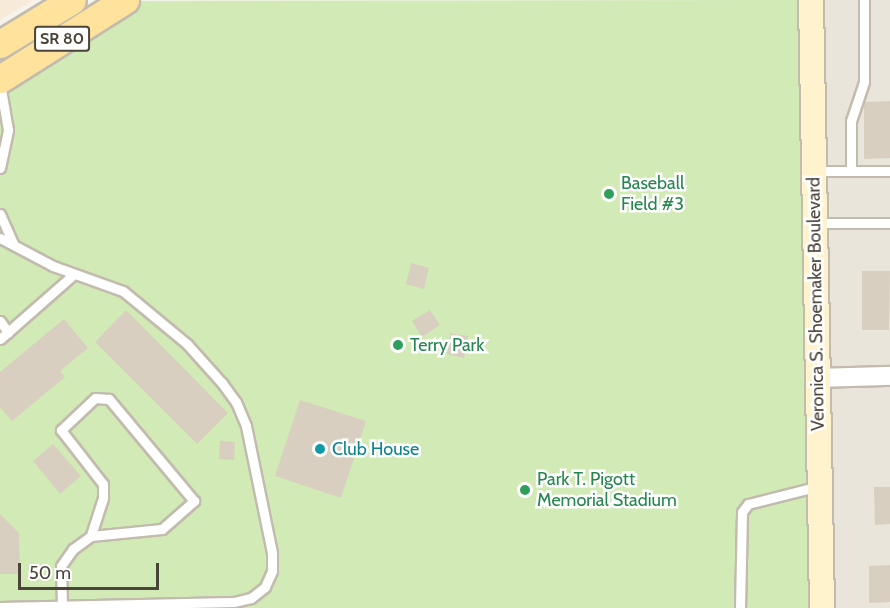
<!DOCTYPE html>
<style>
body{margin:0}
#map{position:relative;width:890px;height:608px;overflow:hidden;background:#f6f3ec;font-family:Cabin,sans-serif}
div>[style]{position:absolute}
.residential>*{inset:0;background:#eae5da}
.commercial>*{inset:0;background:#f7ead8}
.green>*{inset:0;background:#d2eab5}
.building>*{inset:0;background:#d8cfc1}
.roads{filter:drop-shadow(2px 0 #c2bbae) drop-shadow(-2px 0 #c2bbae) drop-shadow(0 2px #c2bbae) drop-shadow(0 -2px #c2bbae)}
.lane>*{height:9px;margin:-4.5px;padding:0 4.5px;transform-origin:4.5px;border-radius:4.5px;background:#fff}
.street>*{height:18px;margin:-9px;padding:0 9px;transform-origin:9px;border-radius:9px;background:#fff}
.secondary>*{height:24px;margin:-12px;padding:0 12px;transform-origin:12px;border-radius:12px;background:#fff3cd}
.primary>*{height:27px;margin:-13.5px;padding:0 13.5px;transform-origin:13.5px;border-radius:13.5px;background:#ffe39c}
.dots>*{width:16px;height:16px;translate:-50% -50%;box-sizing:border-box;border:3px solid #fff;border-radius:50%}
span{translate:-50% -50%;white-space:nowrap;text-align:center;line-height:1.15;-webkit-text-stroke:5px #fff;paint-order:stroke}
.shield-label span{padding:2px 4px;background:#fff;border:2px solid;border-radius:4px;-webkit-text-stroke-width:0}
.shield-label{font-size:16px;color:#4b4439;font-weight:700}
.leisure-label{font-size:18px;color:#27864d}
.left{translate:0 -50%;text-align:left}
.street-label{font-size:18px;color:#4b4439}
.culture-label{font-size:18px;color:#0d838f}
.scale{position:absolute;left:18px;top:563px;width:141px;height:27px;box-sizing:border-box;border:3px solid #4b4439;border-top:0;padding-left:8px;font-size:18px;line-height:21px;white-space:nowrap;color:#4b4439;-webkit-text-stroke:4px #fff;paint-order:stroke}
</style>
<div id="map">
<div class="residential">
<div style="clip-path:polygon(820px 0,890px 0,890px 608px,831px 608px)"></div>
</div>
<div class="commercial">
<div style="clip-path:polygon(0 0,33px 0,0 20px)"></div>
</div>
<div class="green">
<div style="clip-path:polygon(801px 0,812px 608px,0 608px,0 81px,127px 1px)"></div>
</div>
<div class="building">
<div style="clip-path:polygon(890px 101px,890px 158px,864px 159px,864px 102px)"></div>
<div style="clip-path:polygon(411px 263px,429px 268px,424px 289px,406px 284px)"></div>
<div style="clip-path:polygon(862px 271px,890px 271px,889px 330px,862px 330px)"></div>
<div style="clip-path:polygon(126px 310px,228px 413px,197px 444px,95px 342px)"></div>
<div style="clip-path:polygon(430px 310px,440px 325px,422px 337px,412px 321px)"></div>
<div style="clip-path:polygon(64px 319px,88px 348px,60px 371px,65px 377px,12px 421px,0 407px,0 372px)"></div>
<div style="clip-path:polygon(450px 333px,468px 336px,464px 358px,447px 354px)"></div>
<div style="clip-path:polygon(300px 400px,366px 421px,341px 498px,275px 476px)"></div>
<div style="clip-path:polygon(220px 441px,235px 442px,234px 460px,219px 459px)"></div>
<div style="clip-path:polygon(53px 444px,81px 476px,60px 494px,33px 461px)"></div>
<div style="clip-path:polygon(874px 487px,890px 487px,890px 524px,875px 525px)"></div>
<div style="clip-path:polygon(0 514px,19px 533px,20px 574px,0 574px)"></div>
<div style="clip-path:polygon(890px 565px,890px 602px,869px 603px,869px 566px)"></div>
</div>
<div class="roads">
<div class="lane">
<div style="left:0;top:168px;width:39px;rotate:-78deg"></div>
<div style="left:8px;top:130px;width:48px;rotate:-99.7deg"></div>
<div style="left:816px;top:171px;width:74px"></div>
<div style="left:851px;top:171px;width:50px;rotate:-90deg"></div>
<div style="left:851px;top:121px;width:41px;rotate:-71.6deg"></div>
<div style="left:864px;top:82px;width:82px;rotate:-90deg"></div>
<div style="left:0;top:214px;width:32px;rotate:66deg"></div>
<div style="left:817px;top:223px;width:73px"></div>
<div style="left:0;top:238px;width:60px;rotate:27.8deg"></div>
<div style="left:53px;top:266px;width:74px;rotate:19.7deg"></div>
<div style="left:123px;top:291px;width:83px;rotate:39.6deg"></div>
<div style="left:187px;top:344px;width:52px;rotate:48.1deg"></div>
<div style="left:222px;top:383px;width:24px;rotate:54deg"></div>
<div style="left:236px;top:402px;width:26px;rotate:67deg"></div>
<div style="left:246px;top:426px;width:130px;rotate:78.4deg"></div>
<div style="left:272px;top:553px;width:18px;rotate:90deg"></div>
<div style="left:272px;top:571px;width:17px;rotate:114deg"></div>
<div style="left:265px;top:587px;width:18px;rotate:142deg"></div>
<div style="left:251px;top:598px;width:18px;rotate:167deg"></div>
<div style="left:233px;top:602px;width:233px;rotate:178.8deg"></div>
<div style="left:0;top:321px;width:14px;rotate:54deg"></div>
<div style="left:0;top:339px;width:98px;rotate:-41.3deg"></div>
<div style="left:62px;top:606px;width:40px;rotate:-91.4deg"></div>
<div style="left:61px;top:566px;width:21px;rotate:-55deg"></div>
<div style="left:73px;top:549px;width:22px;rotate:-36deg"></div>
<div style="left:91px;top:536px;width:71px;rotate:-5.6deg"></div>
<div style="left:162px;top:529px;width:43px;rotate:-41.2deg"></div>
<div style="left:194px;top:501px;width:133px;rotate:-129.8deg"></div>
<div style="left:109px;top:399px;width:14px;rotate:-176deg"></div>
<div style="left:95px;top:398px;width:47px;rotate:136.7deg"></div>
<div style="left:61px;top:430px;width:68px;rotate:52.1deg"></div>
<div style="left:103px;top:484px;width:14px;rotate:90deg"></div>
<div style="left:103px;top:498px;width:40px;rotate:108deg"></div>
<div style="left:740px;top:608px;width:96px;rotate:-88.8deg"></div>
<div style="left:742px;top:512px;width:10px;rotate:-53deg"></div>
<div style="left:748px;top:504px;width:73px;rotate:-14.2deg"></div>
</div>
<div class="street">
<div style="left:817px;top:378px;width:73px;rotate:-1.6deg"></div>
</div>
<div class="secondary">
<div style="left:811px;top:0;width:608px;rotate:88.96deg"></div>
</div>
<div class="primary">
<div style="left:0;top:44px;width:84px;rotate:-31.4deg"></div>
<div style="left:0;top:79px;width:148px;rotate:-32.3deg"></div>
</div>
</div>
<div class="dots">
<div style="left:609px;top:194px;background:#2e9e5b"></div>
<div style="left:398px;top:345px;background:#2e9e5b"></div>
<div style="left:320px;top:449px;background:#0f9aa8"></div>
<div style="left:525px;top:490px;background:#2e9e5b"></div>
</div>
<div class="shield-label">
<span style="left:62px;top:39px">SR 80</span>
</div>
<div class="leisure-label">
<span class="left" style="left:621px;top:194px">Baseball<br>Field #3</span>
<span class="left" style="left:410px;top:345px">Terry Park</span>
<span class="left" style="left:537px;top:490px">Park T. Pigott<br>Memorial Stadium</span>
</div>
<div class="street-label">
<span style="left:816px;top:304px;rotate:-91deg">Veronica S. Shoemaker Boulevard</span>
</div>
<div class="culture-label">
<span class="left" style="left:332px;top:449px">Club House</span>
</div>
<div class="scale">50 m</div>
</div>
